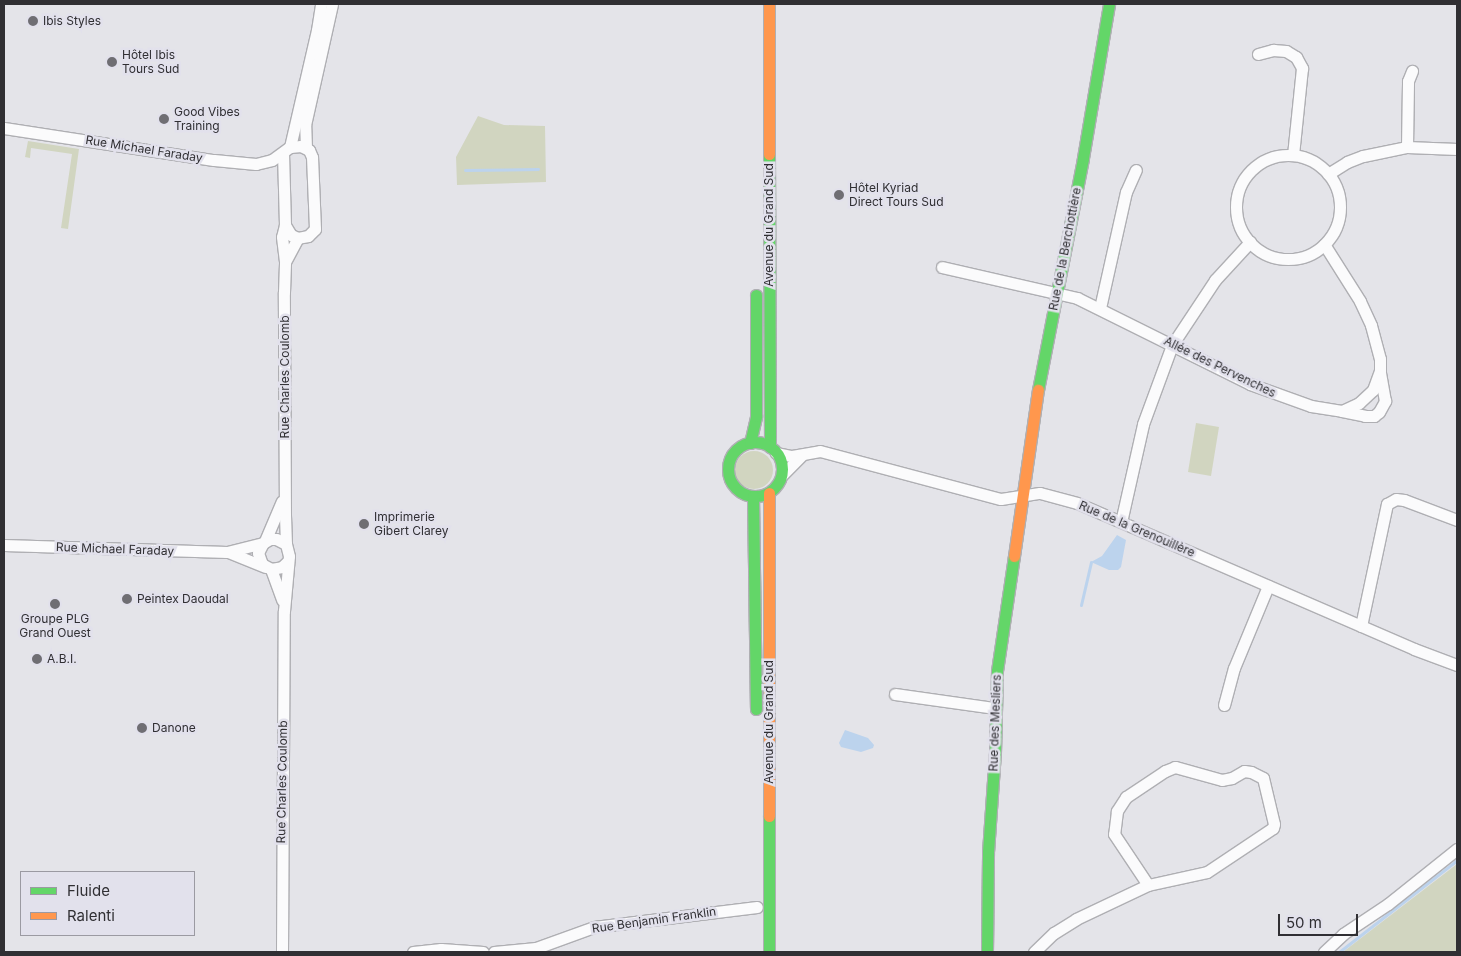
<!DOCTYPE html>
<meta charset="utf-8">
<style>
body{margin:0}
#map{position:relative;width:1461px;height:956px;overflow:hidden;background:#e4e4e9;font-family:Inter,sans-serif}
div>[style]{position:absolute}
.green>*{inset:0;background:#d1d5c0}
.round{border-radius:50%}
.water>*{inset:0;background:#bcd3ed}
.stream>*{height:3px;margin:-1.5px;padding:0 1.5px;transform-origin:1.5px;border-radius:1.5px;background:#bcd3ed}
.roads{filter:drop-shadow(1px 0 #afafb3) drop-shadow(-1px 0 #afafb3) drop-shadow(0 1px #afafb3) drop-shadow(0 -1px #afafb3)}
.street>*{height:11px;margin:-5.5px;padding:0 5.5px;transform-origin:5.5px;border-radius:5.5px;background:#fbfbfc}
.street>.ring{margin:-5.5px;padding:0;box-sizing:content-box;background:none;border:11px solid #fbfbfc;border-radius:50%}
.fast>*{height:11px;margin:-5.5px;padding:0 5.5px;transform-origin:5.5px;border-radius:5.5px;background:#63d668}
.fast>.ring{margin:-5.5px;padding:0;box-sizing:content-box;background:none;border:11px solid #63d668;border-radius:50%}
.slow>*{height:11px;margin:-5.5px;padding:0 5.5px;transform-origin:5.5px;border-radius:5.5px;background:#ff974d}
.dots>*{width:14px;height:14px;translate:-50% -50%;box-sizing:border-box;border:2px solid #e2e1ec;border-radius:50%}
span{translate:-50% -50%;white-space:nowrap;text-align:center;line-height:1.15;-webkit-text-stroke:5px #e2e1ec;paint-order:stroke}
.poi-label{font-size:12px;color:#302f33}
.left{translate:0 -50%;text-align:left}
.street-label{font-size:12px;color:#302f33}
.frame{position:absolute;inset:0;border:5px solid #302f33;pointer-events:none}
.legend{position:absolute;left:20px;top:871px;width:175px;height:65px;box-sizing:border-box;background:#e2e1ec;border:1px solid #9b9aa2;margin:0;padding:6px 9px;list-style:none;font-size:15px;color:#302f33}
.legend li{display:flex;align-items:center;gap:10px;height:25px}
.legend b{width:25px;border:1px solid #9b9aa2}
.scale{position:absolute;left:1278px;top:914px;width:80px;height:22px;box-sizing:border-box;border:2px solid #302f33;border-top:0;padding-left:6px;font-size:15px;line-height:18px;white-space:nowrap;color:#302f33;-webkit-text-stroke:4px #e2e1ec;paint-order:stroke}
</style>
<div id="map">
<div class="green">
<div style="clip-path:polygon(478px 116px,504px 125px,545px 126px,546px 182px,457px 185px,456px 157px)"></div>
<div style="clip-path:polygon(28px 141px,79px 149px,68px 229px,61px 228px,72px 154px,31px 148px,30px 158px,25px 157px)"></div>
<div style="clip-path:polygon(1196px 423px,1219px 427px,1211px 476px,1188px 472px)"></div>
<div class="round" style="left:735px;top:451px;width:38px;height:38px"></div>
<div style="clip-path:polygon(1457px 864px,1457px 952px,1343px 952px)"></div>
</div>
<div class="water">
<div style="clip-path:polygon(1117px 535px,1126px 540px,1121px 567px,1118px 570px,1109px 570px,1091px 562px,1102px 556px)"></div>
<div style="clip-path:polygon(845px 730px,868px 738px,874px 745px,873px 748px,861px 752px,841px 747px,839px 743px)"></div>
</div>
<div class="stream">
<div style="left:465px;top:170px;width:73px;rotate:-0.8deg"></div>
<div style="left:1081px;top:605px;width:44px;rotate:-76.9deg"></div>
<div style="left:1339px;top:952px;width:150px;rotate:-37.9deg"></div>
</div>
<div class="roads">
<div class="street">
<div style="left:1258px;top:54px;width:16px;rotate:-15deg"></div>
<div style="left:1273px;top:50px;width:13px;rotate:4deg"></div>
<div style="left:1286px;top:51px;width:12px;rotate:31deg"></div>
<div style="left:1296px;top:57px;width:13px;rotate:61deg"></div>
<div style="left:1302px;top:68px;width:87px;rotate:95.9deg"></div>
<div style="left:4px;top:128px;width:212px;rotate:8.7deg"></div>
<div style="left:214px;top:160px;width:42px;rotate:5.4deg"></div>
<div style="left:256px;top:164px;width:16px;rotate:-14deg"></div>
<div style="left:272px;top:160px;width:22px;rotate:-36deg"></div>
<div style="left:290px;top:147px;width:11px;rotate:-5deg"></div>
<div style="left:301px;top:146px;width:9px;rotate:27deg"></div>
<div style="left:309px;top:150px;width:8px;rotate:67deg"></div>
<div style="left:312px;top:157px;width:72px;rotate:87.6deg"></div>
<div style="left:315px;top:229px;width:10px;rotate:135deg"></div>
<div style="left:308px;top:236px;width:10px;rotate:169deg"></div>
<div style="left:298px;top:238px;width:8px;rotate:-157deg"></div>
<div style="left:291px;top:235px;width:12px;rotate:-121deg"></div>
<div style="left:290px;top:147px;width:120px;rotate:-77deg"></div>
<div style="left:317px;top:30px;width:26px;rotate:-81deg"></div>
<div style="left:1407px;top:147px;width:66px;rotate:-89.1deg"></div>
<div style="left:1408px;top:81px;width:11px;rotate:-68deg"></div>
<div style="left:306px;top:148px;width:23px;rotate:-92deg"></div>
<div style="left:305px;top:125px;width:124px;rotate:-77.4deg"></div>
<div style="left:283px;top:153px;width:72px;rotate:88.4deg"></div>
<div style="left:285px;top:225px;width:12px;rotate:104deg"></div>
<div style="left:282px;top:237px;width:25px;rotate:83deg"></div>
<div class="ring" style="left:1236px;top:155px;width:93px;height:93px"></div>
<div style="left:1328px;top:174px;width:22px;rotate:-32deg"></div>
<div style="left:1347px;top:162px;width:17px;rotate:-21deg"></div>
<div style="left:1363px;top:156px;width:45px;rotate:-11.6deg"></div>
<div style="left:1407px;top:147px;width:50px;rotate:2.3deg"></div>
<div style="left:942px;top:267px;width:139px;rotate:12.9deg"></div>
<div style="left:1077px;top:298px;width:193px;rotate:26.4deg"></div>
<div style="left:1250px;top:384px;width:65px;rotate:19.8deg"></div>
<div style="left:1311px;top:406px;width:31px;rotate:9deg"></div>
<div style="left:1342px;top:411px;width:19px;rotate:-25deg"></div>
<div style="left:1359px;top:403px;width:19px;rotate:-43deg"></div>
<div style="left:1373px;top:390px;width:20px;rotate:-70deg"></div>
<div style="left:1380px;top:371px;width:12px;rotate:-90deg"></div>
<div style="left:1380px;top:359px;width:35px;rotate:-105deg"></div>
<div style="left:1371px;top:325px;width:26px;rotate:-115deg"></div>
<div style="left:1360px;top:301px;width:67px;rotate:-122.3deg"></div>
<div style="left:1100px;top:308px;width:119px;rotate:-77.4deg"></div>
<div style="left:1126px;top:192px;width:24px;rotate:-66deg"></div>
<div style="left:1342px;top:411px;width:24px;rotate:12deg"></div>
<div style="left:1365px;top:416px;width:9px"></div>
<div style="left:1374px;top:416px;width:6px;rotate:-39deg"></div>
<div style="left:1379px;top:412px;width:13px;rotate:-61deg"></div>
<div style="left:1385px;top:401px;width:28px;rotate:-100deg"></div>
<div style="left:776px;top:453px;width:16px;rotate:11deg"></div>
<div style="left:792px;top:456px;width:28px;rotate:-10deg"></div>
<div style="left:820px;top:451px;width:187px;rotate:14.9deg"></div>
<div style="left:1001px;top:499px;width:39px;rotate:-9deg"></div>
<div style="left:1040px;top:493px;width:38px;rotate:15deg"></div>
<div style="left:1077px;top:503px;width:367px;rotate:23.4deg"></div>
<div style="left:1414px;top:649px;width:46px;rotate:20.4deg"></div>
<div style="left:782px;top:475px;width:28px;rotate:-45deg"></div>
<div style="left:1121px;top:522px;width:100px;rotate:-77.3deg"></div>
<div style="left:1143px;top:424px;width:84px;rotate:-69.8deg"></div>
<div style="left:1172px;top:345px;width:78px;rotate:-56.5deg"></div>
<div style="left:1215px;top:280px;width:52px;rotate:-47.4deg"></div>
<div style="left:265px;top:541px;width:43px;rotate:-67deg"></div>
<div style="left:286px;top:544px;width:11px;rotate:-153deg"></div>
<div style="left:276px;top:539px;width:6px;rotate:180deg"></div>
<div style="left:270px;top:539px;width:8px;rotate:150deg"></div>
<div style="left:263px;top:543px;width:11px;rotate:117deg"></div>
<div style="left:258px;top:553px;width:12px;rotate:70deg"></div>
<div style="left:262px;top:564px;width:10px;rotate:29deg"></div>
<div style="left:271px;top:569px;width:11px;rotate:-10deg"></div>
<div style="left:282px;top:567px;width:7px;rotate:-45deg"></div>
<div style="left:4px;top:545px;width:223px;rotate:1.8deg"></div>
<div style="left:227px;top:552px;width:37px;rotate:-14deg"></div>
<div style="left:228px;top:552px;width:40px;rotate:22deg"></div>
<div style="left:271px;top:569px;width:33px;rotate:70deg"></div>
<div style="left:1361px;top:626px;width:125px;rotate:-78deg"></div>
<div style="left:1387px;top:504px;width:10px;rotate:-29deg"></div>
<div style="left:1396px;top:499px;width:8px;rotate:7deg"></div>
<div style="left:1404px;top:500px;width:57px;rotate:20.7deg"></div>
<div style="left:895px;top:694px;width:101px;rotate:8deg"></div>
<div style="left:1224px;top:705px;width:38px;rotate:-75deg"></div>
<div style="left:1234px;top:668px;width:89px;rotate:-67.5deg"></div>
<div style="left:282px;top:952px;width:341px;rotate:-89.7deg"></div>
<div style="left:284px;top:611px;width:55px;rotate:-84.8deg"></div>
<div style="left:289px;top:556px;width:12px;rotate:-104deg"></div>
<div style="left:286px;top:544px;width:29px;rotate:-92deg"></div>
<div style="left:285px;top:515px;width:223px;rotate:-90.3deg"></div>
<div style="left:284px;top:292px;width:30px;rotate:-88deg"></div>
<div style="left:285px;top:262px;width:27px;rotate:-62deg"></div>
<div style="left:413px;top:952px;width:28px;rotate:-6deg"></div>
<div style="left:441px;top:949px;width:42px;rotate:4.1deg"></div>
<div style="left:494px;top:952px;width:42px;rotate:-5.4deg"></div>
<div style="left:536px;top:948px;width:62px;rotate:-19.9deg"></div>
<div style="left:594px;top:927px;width:164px;rotate:-7deg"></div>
<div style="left:1034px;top:952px;width:28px;rotate:-44deg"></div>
<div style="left:1054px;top:933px;width:26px;rotate:-32deg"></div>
<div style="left:1076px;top:919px;width:80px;rotate:-25.3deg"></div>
<div style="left:1148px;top:885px;width:60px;rotate:-12.4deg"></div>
<div style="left:1207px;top:872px;width:79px;rotate:-33.7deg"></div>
<div style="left:1273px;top:828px;width:4px;rotate:-76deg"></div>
<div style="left:1274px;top:824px;width:47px;rotate:-103.4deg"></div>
<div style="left:1263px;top:778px;width:13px;rotate:-153deg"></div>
<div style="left:1251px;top:772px;width:7px;rotate:-172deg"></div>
<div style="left:1244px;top:771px;width:14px;rotate:150deg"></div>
<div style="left:1232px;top:778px;width:10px;rotate:169deg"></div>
<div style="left:1222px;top:780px;width:49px;rotate:-164.5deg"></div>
<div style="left:1175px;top:767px;width:11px;rotate:158deg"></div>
<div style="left:1165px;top:771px;width:47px;rotate:146.3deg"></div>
<div style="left:1126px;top:797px;width:17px;rotate:123deg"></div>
<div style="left:1117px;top:811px;width:23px;rotate:97deg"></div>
<div style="left:1114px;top:834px;width:61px;rotate:56.3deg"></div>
<div style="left:1324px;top:952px;width:26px;rotate:-43deg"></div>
<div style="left:1343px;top:934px;width:54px;rotate:-33.7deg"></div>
<div style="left:1388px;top:904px;width:88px;rotate:-38.6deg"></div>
</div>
<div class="fast">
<div style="left:769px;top:154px;width:293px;rotate:89.8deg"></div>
<div style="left:1038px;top:390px;width:236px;rotate:-79deg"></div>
<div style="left:1083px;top:158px;width:156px;rotate:-80.4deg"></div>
<div class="ring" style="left:728px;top:442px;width:43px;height:43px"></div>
<div style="left:750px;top:443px;width:28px;rotate:-77deg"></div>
<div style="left:756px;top:416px;width:121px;rotate:-90deg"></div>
<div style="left:753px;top:496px;width:213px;rotate:89.2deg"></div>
<div style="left:769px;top:816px;width:136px;rotate:90deg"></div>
<div style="left:987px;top:952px;width:100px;rotate:-89.4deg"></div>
<div style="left:988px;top:852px;width:99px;rotate:-86deg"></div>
<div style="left:995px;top:753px;width:82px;rotate:-88.6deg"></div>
<div style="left:997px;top:671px;width:116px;rotate:-81.6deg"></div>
</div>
<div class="slow">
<div style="left:769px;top:4px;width:150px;rotate:90deg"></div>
<div style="left:769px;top:493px;width:323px;rotate:90deg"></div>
<div style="left:1014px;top:556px;width:168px;rotate:-81.8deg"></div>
</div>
</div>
<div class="dots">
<div style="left:33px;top:21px;background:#6f6e73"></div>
<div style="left:112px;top:62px;background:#6f6e73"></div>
<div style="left:164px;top:119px;background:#6f6e73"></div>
<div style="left:839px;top:195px;background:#6f6e73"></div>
<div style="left:364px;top:524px;background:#6f6e73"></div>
<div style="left:127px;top:599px;background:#6f6e73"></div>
<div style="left:55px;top:604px;background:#6f6e73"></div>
<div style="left:37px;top:659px;background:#6f6e73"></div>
<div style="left:142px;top:728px;background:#6f6e73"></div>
</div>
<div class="poi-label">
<span class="left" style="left:43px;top:21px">Ibis Styles</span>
<span class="left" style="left:122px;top:62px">Hôtel Ibis<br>Tours Sud</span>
<span class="left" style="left:174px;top:119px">Good Vibes<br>Training</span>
<span class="left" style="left:849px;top:195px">Hôtel Kyriad<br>Direct Tours Sud</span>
<span class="left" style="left:374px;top:524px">Imprimerie<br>Gibert Clarey</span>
<span class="left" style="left:137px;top:599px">Peintex Daoudal</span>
<span style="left:55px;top:626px">Groupe PLG<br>Grand Ouest</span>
<span class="left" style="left:47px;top:659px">A.B.I.</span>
<span class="left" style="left:152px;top:728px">Danone</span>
</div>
<div class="street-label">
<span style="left:144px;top:149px;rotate:9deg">Rue Michael Faraday</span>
<span style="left:769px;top:225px;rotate:-90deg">Avenue du Grand Sud</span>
<span style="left:1065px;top:249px;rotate:-79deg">Rue de la Berchottière</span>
<span style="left:1220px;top:367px;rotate:26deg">Allée des Pervenches</span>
<span style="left:285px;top:377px;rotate:-90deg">Rue Charles Coulomb</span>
<span style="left:1137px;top:529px;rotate:23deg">Rue de la Grenouillère</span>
<span style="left:115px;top:549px;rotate:2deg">Rue Michael Faraday</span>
<span style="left:769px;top:722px;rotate:-90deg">Avenue du Grand Sud</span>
<span style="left:995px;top:723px;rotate:-88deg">Rue des Mesliers</span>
<span style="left:282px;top:782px;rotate:-89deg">Rue Charles Coulomb</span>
<span style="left:654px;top:920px;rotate:-8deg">Rue Benjamin Franklin</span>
</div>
<div class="frame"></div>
<ul class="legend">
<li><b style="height:6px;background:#63d668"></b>Fluide</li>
<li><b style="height:6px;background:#ff974d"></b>Ralenti</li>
</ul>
<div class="scale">50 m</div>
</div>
